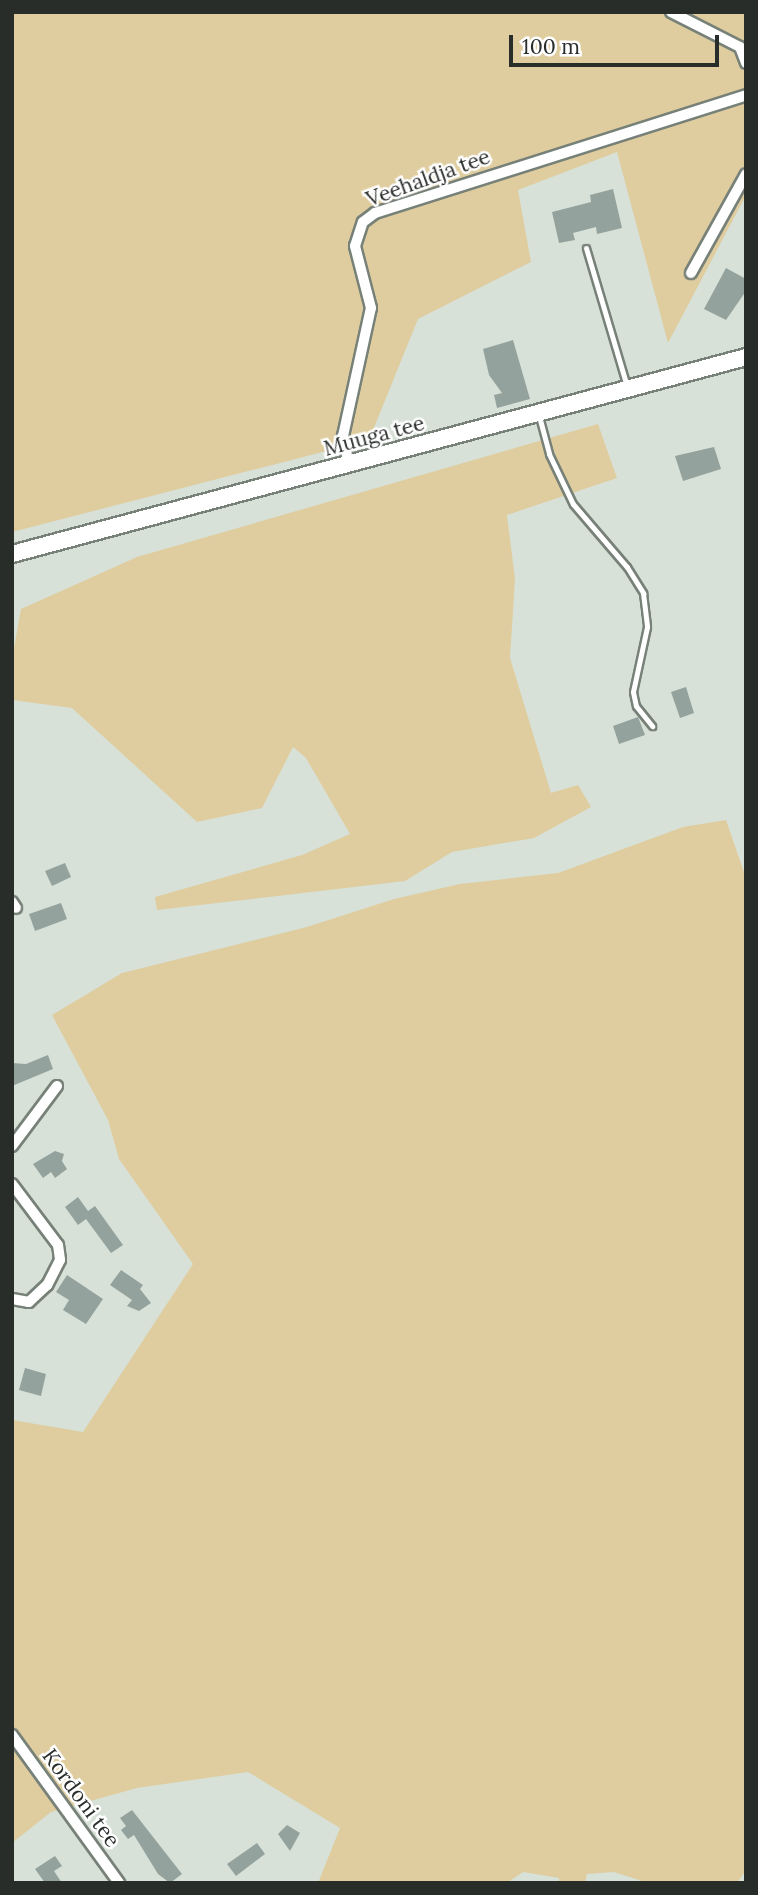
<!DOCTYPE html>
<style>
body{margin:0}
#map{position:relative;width:758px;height:1895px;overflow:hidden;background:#d7e1d8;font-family:Lora,serif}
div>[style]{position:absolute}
.green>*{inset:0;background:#dfcd9f}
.building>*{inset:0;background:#94a29e}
.roads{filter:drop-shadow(2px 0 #778178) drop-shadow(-2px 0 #778178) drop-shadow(0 2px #778178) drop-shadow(0 -2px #778178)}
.lane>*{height:5px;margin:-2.5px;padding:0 2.5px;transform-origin:2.5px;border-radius:2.5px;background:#fff}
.street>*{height:10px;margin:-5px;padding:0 5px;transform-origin:5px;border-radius:5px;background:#fff}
.secondary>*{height:16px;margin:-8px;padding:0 8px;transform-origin:8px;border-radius:8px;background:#fff}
span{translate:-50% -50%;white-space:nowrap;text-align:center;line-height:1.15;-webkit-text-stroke:5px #fff;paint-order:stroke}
.street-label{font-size:21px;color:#292d2a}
.frame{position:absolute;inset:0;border:14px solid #292d2a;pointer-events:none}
.scale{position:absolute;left:509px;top:35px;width:210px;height:32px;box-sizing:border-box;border:4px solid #292d2a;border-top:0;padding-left:9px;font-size:21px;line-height:24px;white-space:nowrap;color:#292d2a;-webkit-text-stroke:5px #fff;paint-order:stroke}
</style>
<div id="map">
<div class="green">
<div style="clip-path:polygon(12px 12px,746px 12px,746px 195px,668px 343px,617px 152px,518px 190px,531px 262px,418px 319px,369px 440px,12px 532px)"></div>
<div style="clip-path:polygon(598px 424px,617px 478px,507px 515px,515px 579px,510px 658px,551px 793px,578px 785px,591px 807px,534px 838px,452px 852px,405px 881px,157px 910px,155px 897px,302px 855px,350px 834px,306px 758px,293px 747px,262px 808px,197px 822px,72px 708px,12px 700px,12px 659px,21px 609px,137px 557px)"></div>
<div style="clip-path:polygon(726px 820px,746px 878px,746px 1870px,737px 1883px,648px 1883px,614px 1872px,587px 1874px,585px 1883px,559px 1883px,559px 1878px,523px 1872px,507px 1883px,318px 1883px,340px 1828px,248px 1772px,137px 1788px,51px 1812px,12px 1843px,12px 1420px,83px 1432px,193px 1264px,119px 1159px,108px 1120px,52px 1015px,122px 973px,307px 927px,394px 899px,460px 884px,558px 873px,683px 827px)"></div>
</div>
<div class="building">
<div style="clip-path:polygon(613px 189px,622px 228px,597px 234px,596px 227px,573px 233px,575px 240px,559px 243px,552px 212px,591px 202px,590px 195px)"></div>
<div style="clip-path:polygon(726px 268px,746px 279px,746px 291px,726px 320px,704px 309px)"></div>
<div style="clip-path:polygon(513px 340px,530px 399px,497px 408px,494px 395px,502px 393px,489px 375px,483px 349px)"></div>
<div style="clip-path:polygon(714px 447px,721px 469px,683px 481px,675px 456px)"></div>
<div style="clip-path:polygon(686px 687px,694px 713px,680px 718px,671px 692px)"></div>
<div style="clip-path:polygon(638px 717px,645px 735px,619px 744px,613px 726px)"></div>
<div style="clip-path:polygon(65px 863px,71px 877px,52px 886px,45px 871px)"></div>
<div style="clip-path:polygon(61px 903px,67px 919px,35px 931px,29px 914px)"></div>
<div style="clip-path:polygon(48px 1055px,53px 1069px,12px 1086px,12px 1063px,26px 1064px)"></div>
<div style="clip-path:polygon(55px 1151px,64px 1154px,62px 1161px,67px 1169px,55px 1178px,51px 1172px,43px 1178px,33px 1164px)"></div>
<div style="clip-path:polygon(78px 1197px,88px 1211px,95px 1206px,123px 1245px,111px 1253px,86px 1219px,78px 1225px,65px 1207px)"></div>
<div style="clip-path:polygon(121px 1270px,143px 1285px,140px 1289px,151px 1303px,139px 1311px,127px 1306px,132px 1300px,110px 1285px)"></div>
<div style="clip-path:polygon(67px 1275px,103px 1299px,86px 1324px,63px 1310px,69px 1300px,56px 1292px)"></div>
<div style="clip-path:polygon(25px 1368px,46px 1374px,41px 1396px,19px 1390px)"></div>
<div style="clip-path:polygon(132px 1810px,182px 1874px,170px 1883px,158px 1874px,134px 1835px,128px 1839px,121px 1830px,126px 1826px,120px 1818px)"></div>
<div style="clip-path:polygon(287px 1825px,300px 1833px,290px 1851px,278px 1834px)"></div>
<div style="clip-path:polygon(257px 1843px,265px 1854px,236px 1876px,227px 1864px)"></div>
<div style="clip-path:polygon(55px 1856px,62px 1866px,54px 1871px,62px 1883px,45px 1883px,35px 1869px)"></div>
</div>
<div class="roads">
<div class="lane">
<div style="left:586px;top:248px;width:144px;rotate:73.5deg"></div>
<div style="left:539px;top:416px;width:39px;rotate:75deg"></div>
<div style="left:549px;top:454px;width:55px;rotate:64.4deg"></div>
<div style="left:573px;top:504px;width:83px;rotate:49.4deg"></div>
<div style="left:627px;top:567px;width:31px;rotate:58deg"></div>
<div style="left:643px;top:593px;width:34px;rotate:83deg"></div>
<div style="left:647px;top:627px;width:66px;rotate:102.2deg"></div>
<div style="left:633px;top:692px;width:14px;rotate:78deg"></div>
<div style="left:636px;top:706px;width:26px;rotate:51deg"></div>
</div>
<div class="street">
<div style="left:671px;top:12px;width:77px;rotate:26.9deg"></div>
<div style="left:740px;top:47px;width:17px;rotate:69deg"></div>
<div style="left:691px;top:273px;width:113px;rotate:-60.9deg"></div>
<div style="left:349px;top:465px;width:30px;rotate:-102deg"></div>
<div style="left:343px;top:436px;width:131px;rotate:-77.7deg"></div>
<div style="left:371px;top:308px;width:64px;rotate:-104.5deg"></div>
<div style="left:355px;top:246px;width:25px;rotate:-72deg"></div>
<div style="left:363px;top:222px;width:15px;rotate:-37deg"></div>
<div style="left:375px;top:213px;width:389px;rotate:-17.6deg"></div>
<div style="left:12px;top:902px;width:7px;rotate:56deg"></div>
<div style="left:12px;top:1146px;width:75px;rotate:-53.1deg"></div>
<div style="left:12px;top:1184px;width:76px;rotate:53deg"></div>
<div style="left:58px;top:1245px;width:15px;rotate:82deg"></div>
<div style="left:60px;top:1260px;width:28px;rotate:117deg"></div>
<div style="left:47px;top:1285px;width:25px;rotate:137deg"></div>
<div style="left:29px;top:1302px;width:17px;rotate:-170deg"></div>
<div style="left:12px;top:1735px;width:183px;rotate:54.1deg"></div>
</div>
<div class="secondary">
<div style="left:12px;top:554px;width:760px;rotate:-15.02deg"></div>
</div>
</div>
<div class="street-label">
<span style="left:428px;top:178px;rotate:-20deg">Veehaldja tee</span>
<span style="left:374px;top:436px;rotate:-15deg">Muuga tee</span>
<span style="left:81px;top:1798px;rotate:54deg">Kordoni tee</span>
</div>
<div class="frame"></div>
<div class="scale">100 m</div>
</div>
